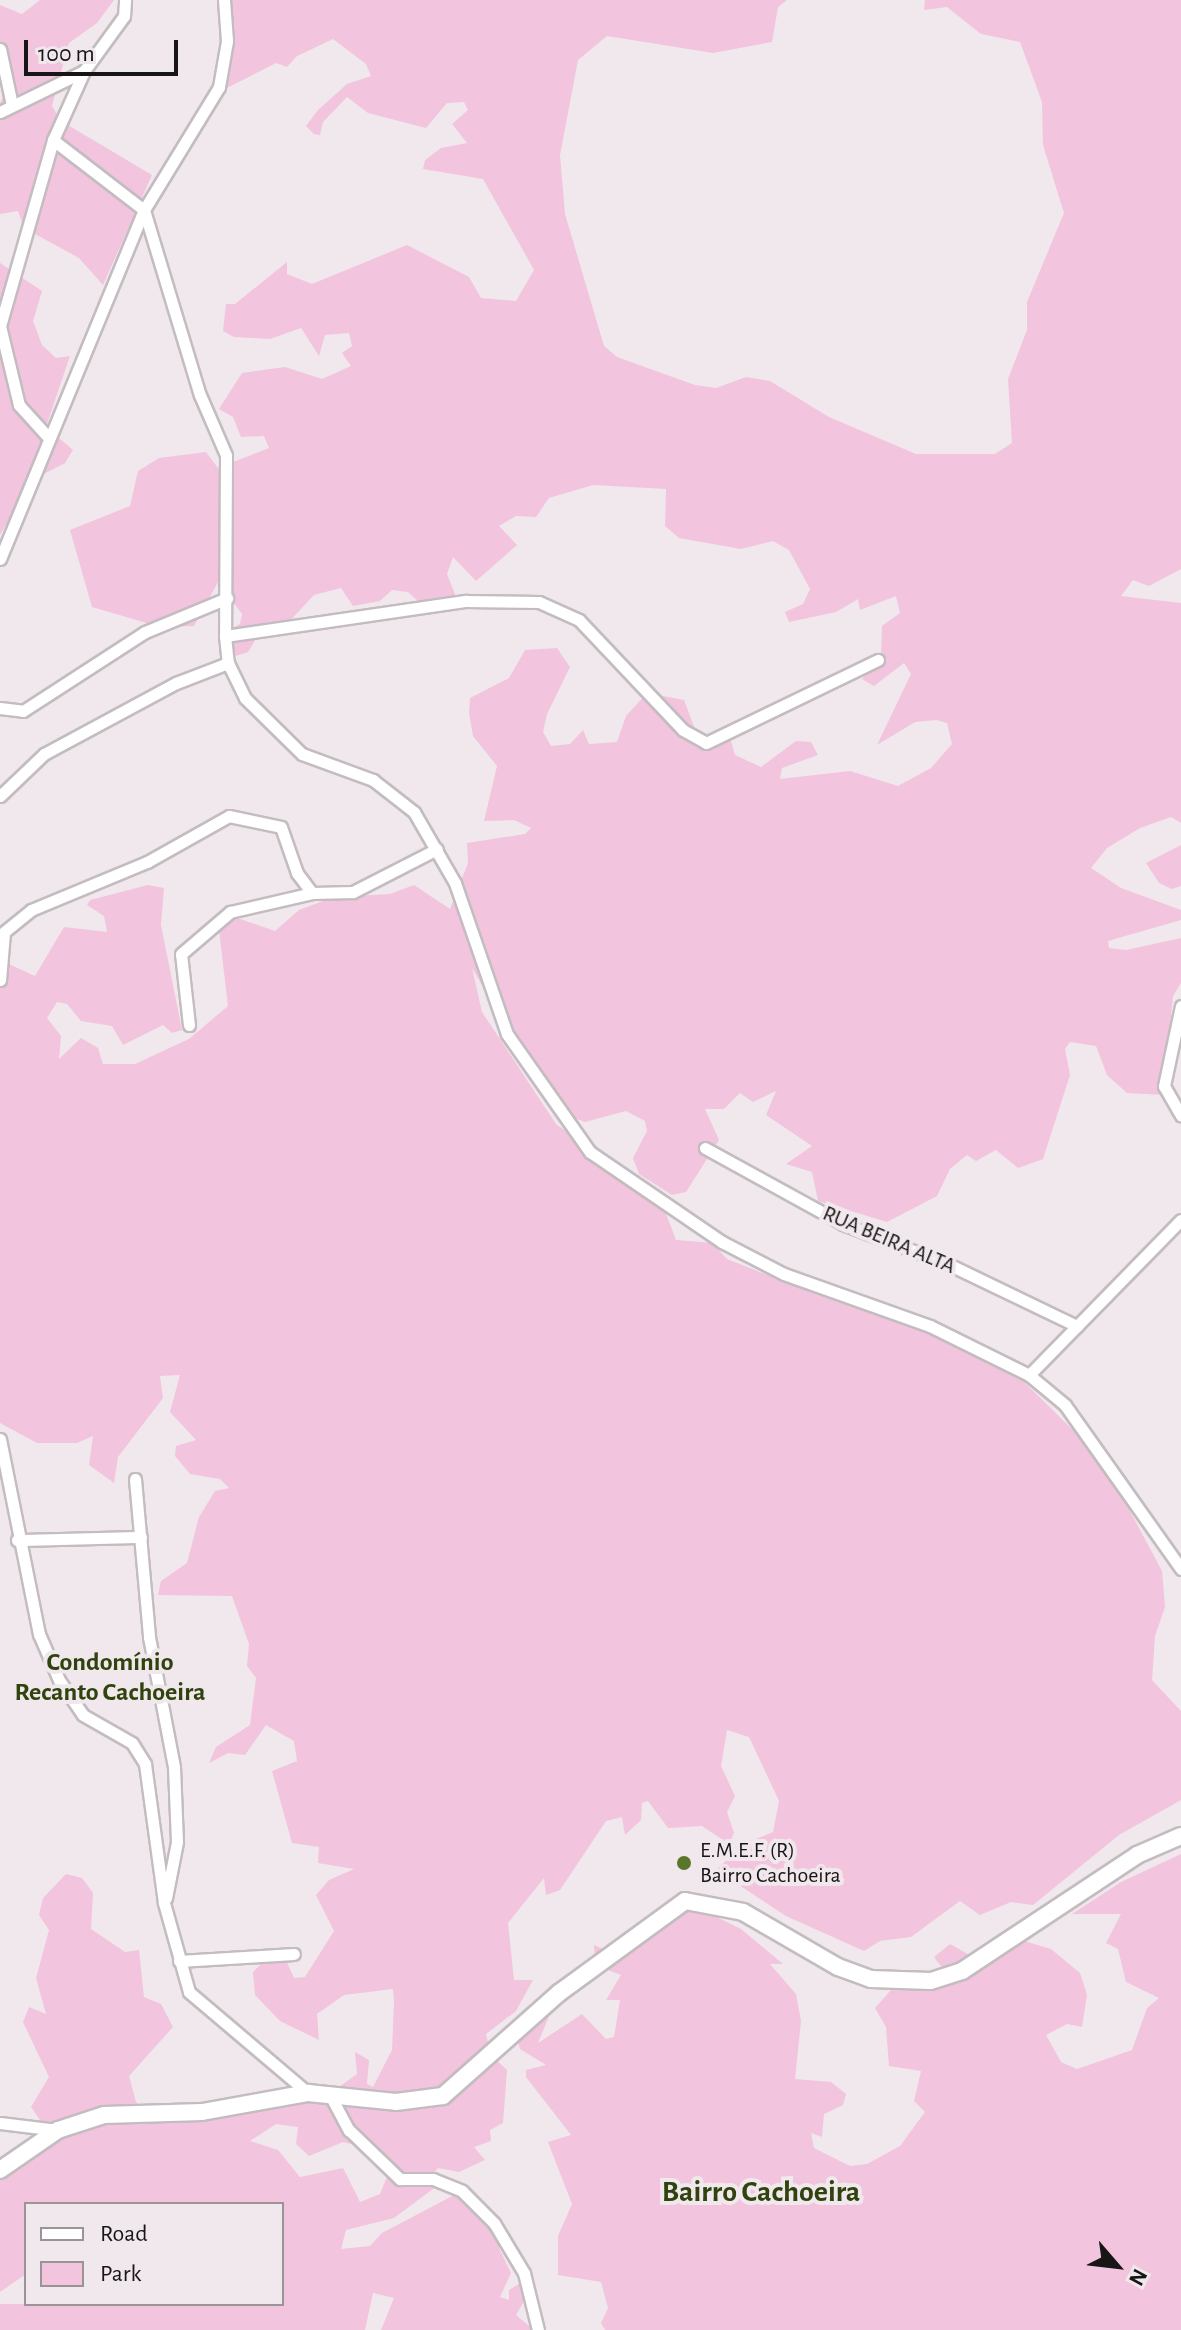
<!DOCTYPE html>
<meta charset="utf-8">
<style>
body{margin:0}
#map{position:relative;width:1181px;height:2330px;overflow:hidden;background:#f0e8ec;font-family:"Alegreya Sans",sans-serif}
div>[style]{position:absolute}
.green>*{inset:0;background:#f3c4dd}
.roads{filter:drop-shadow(2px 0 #c3bcc0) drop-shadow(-2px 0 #c3bcc0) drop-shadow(0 2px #c3bcc0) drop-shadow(0 -2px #c3bcc0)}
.street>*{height:11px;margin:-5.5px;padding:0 5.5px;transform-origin:5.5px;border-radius:5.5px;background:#fff}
.secondary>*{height:16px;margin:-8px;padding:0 8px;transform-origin:8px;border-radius:8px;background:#fff}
.dots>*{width:22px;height:22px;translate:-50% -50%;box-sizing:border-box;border:4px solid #f0e8ec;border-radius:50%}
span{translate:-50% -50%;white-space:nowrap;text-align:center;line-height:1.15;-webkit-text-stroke:8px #f0e8ec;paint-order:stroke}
.street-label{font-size:22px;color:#181516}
.poi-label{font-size:22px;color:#181516}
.left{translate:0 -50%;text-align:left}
.quarter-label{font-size:26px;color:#30430e;font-weight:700}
.district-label{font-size:30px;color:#30430e;font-weight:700}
.legend{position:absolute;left:24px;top:2202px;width:260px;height:104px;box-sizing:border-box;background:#f0e8ec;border:2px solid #9a9496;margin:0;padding:10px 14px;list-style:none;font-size:24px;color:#181516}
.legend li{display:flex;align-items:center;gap:16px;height:40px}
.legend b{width:40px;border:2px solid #9a9496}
.north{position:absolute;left:1077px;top:2226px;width:80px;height:80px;-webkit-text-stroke:6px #f0e8ec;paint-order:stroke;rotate:118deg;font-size:22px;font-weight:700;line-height:32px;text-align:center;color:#181516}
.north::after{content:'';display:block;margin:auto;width:28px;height:36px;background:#181516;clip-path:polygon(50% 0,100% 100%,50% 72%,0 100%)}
.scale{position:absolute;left:24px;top:40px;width:154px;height:36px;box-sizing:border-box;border:4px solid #181516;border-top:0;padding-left:10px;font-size:24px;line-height:28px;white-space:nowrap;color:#181516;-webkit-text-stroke:6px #f0e8ec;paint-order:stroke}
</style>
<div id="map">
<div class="green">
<div style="clip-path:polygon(40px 0,114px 0,97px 23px,69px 43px,52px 106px,61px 121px,152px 175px,103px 285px,79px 258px,24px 228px,18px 211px,0 214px,0 104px,6px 88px,0 77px,0 5px,22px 14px)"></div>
<div style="clip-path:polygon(evenodd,219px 0,787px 0,778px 7px,772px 42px,713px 53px,607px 36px,578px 60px,560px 155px,565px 214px,604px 346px,617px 357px,695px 385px,716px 388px,746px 377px,770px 381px,829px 417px,916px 454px,995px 454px,1012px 443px,1008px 379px,1027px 330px,1027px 302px,1064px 213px,1043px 145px,1042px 102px,1020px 42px,981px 34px,947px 7px,924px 10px,925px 0,1181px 0,1181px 569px,1149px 586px,1133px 580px,1121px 596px,1181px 603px,1181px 823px,1171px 817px,1140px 828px,1107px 848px,1091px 868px,1121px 888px,1181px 910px,1181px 920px,1108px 941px,1109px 948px,1126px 950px,1181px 938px,1181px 983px,1173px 996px,1163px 1095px,1127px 1093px,1107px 1075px,1096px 1046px,1070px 1042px,1065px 1049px,1070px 1075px,1043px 1159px,1018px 1168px,996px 1150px,976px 1161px,967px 1155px,950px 1169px,937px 1196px,887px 1222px,818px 1201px,812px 1172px,786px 1164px,812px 1146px,766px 1115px,776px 1091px,753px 1102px,740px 1093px,724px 1109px,705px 1109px,719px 1140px,686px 1192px,672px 1195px,639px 1174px,633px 1158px,647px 1131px,645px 1121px,626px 1111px,585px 1122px,569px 1116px,523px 1055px,472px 968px,482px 1012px,556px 1124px,648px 1192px,665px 1211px,676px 1240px,712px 1243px,727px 1259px,818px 1295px,848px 1295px,925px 1317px,1014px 1372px,1076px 1433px,1124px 1500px,1162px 1571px,1165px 1607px,1155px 1636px,1152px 1680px,1181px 1711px,1181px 1800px,1119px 1835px,1033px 1905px,1011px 1902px,980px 1915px,960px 1901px,911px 1937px,880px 1941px,864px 1951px,786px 1916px,716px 1870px,744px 1844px,773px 1832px,779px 1801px,749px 1737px,727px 1730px,721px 1766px,735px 1796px,727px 1812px,734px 1833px,729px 1844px,702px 1826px,668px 1828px,648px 1801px,642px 1803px,641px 1820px,625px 1835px,622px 1817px,606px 1821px,560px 1890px,546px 1895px,544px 1878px,508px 1923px,514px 1980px,533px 1980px,516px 2011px,486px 2034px,491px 2055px,507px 2070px,503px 2123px,490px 2130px,491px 2141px,474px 2147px,485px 2160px,459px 2172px,438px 2168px,433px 2174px,441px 2183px,394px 2218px,346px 2230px,341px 2249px,370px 2246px,382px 2233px,458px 2193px,500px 2221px,499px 2248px,511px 2273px,500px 2297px,509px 2300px,509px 2290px,522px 2282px,527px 2296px,516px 2315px,534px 2330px,381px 2330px,394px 2298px,373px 2293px,365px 2330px,0 2330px,0 2304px,282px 2304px,282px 2204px,26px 2204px,26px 2274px,0 2292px,0 2164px,37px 2144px,45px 2127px,31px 2107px,49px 2077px,23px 2022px,29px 2007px,46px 2014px,36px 1978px,49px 1930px,39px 1915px,43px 1898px,66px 1874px,82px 1878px,93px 1893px,91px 1929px,125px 1952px,139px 1950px,144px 1997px,161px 2004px,173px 2027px,129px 2076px,136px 2102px,145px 2110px,230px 2106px,294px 2086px,332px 2092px,357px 2074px,355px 2052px,369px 2060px,367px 2084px,373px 2087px,392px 2050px,394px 2003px,393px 1989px,344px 1995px,317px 2014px,319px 2040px,280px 2021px,255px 1995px,253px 1972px,266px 1959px,285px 1958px,294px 1978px,305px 1977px,334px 1931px,316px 1895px,329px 1880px,354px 1869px,318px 1863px,319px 1847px,292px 1843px,272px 1771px,297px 1761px,294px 1741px,266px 1725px,245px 1755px,228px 1753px,209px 1763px,216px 1747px,250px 1725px,256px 1678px,247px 1666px,249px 1644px,232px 1596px,158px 1595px,161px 1581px,187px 1563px,199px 1517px,215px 1491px,229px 1488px,220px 1479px,190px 1474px,175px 1456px,176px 1446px,196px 1440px,170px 1412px,180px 1375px,160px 1376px,163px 1398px,118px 1457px,114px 1483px,89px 1465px,93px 1436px,77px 1443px,37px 1443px,0 1423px,0 960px,35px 976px,64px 927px,107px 932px,104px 916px,87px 905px,90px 900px,148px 885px,164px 888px,161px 925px,182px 1030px,172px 1033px,163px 1025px,123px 1045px,112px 1026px,81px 1021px,67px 1004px,57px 1002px,47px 1018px,61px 1036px,59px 1059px,81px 1038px,98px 1048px,103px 1064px,135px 1064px,189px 1039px,228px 1006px,219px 930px,229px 915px,275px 931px,299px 910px,334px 897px,390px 894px,414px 885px,450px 909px,468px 863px,467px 843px,525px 834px,531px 828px,514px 820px,484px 821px,497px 766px,473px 736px,469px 713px,470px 698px,509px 678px,525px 650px,557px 648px,570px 667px,547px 714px,543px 732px,551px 746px,570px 744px,583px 730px,589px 744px,617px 742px,626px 716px,647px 693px,684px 700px,699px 740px,730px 738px,735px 755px,761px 767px,796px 741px,811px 742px,818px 755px,782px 768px,780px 779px,850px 771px,898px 786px,931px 768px,952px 744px,947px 723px,936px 720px,915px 722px,877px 745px,911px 674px,904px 663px,874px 686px,862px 679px,881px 656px,882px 626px,900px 613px,896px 596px,860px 610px,858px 599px,836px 612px,789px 622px,785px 612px,803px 604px,810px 589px,789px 550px,773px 541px,741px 549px,679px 538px,665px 526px,666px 489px,593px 485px,549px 498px,536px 517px,516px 516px,499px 526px,517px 545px,476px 581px,453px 557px,447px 574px,455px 594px,450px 600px,420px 603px,408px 592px,392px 590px,380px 601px,353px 606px,341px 588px,314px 595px,286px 625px,262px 629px,248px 652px,236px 656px,219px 635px,240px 624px,242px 614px,218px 582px,194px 626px,160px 627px,92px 607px,70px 530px,130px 506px,138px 471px,159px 458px,206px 452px,218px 468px,269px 448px,264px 436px,241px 437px,233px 417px,219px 409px,242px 373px,285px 367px,322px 379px,351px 366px,342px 353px,352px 346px,349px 333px,325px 335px,319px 356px,301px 328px,270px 339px,234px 337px,223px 331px,226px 304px,235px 304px,287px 262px,287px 274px,312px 284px,407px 245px,469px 277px,481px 298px,516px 301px,534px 270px,483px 179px,423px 169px,425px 160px,441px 148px,467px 143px,452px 124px,468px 110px,464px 102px,447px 103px,426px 128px,368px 113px,347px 97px,323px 122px,320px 135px,314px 134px,306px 126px,318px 110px,347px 84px,371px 76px,366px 64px,333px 39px,297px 56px,287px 67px,276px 63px,225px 89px,219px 0,276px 2124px,298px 2127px,296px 2144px,309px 2156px,343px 2142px,373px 2149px,389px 2172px,380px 2194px,360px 2202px,343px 2168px,300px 2177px,278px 2150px,250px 2141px,276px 2124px)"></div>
<div style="clip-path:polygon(0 263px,42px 291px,33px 321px,42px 345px,56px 358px,70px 356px,46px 427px,73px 450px,65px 463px,32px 480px,0 535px)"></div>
<div style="clip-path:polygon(1181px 845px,1181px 886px,1172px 889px,1159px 883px,1146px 863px)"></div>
<div style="clip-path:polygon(1181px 1854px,1181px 2330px,605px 2330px,601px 2323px,608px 2308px,601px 2282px,558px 2275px,558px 2236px,572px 2204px,548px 2142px,571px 2135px,526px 2077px,526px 2070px,546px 2065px,520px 2049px,517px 2039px,532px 2007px,546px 1998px,552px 2009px,538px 2043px,582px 2014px,606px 2039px,614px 2037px,620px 2000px,606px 2000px,621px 1975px,595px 1965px,594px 1945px,610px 1952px,696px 1907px,741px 1929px,783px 1964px,770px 1964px,796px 1994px,801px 2021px,795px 2079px,831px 2082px,846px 2094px,843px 2105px,824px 2114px,822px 2137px,811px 2133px,814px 2148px,850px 2166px,867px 2164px,900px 2146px,925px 2112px,914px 2101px,921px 2071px,889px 2066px,886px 2027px,875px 2008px,899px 1981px,944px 1970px,934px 1957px,950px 1944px,973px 1957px,1021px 1940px,1051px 1949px,1080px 1973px,1087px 1995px,1082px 2027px,1067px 2024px,1046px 2035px,1061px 2062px,1077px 2069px,1132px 2050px,1147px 2008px,1159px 1998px,1126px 1982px,1118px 1949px,1106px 1943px,1121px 1914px,1072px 1914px,1121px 1882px)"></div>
</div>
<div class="roads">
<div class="street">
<div style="left:224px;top:0;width:41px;rotate:85.8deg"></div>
<div style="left:227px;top:41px;width:47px;rotate:99.9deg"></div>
<div style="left:219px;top:87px;width:144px;rotate:121.4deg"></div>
<div style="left:144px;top:210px;width:193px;rotate:73.2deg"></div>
<div style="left:200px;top:395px;width:65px;rotate:66.6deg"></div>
<div style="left:226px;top:455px;width:181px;rotate:90.3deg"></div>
<div style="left:225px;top:636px;width:27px;rotate:84deg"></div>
<div style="left:228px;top:663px;width:39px;rotate:64deg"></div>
<div style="left:245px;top:698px;width:80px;rotate:44.5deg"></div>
<div style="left:302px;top:754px;width:76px;rotate:20.1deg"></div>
<div style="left:373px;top:780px;width:52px;rotate:38deg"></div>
<div style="left:414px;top:812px;width:82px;rotate:60deg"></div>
<div style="left:455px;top:883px;width:160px;rotate:71deg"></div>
<div style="left:507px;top:1034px;width:144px;rotate:54.9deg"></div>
<div style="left:590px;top:1152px;width:160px;rotate:34.3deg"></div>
<div style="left:722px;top:1242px;width:70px;rotate:27.3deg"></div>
<div style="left:784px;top:1274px;width:155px;rotate:19.6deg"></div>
<div style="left:930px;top:1326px;width:110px;rotate:26.3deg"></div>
<div style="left:1029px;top:1375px;width:47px;rotate:39.8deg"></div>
<div style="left:1065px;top:1405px;width:201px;rotate:54.7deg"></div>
<div style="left:0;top:49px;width:57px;rotate:77.9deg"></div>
<div style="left:0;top:112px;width:93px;rotate:-26deg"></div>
<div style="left:48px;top:437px;width:43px;rotate:-132.2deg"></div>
<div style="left:19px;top:405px;width:81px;rotate:-103.5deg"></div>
<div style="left:0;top:326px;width:193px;rotate:-74.1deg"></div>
<div style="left:53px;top:140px;width:76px;rotate:-65.8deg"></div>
<div style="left:84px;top:71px;width:68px;rotate:-54deg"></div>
<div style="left:124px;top:16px;width:16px;rotate:-86deg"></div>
<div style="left:0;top:559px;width:378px;rotate:-67.6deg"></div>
<div style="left:144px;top:210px;width:115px;rotate:-142.4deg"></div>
<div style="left:225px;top:636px;width:244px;rotate:-8.3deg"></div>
<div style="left:466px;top:601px;width:73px;rotate:0.8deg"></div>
<div style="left:539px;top:602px;width:44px;rotate:24.2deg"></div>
<div style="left:579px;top:620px;width:151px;rotate:46.6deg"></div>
<div style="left:683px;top:730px;width:26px;rotate:29deg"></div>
<div style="left:706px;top:743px;width:191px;rotate:-25.8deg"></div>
<div style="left:0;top:708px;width:23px;rotate:7deg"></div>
<div style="left:23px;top:711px;width:145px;rotate:-32.9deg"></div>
<div style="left:145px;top:632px;width:89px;rotate:-22.5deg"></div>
<div style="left:0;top:796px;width:61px;rotate:-43.7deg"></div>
<div style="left:44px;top:754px;width:150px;rotate:-28.3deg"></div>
<div style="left:176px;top:683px;width:56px;rotate:-21deg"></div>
<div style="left:0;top:980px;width:48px;rotate:-85.2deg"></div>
<div style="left:4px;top:932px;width:35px;rotate:-39deg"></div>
<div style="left:31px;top:910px;width:126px;rotate:-22.5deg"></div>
<div style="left:147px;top:862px;width:94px;rotate:-29.3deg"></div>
<div style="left:229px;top:816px;width:53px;rotate:11.9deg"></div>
<div style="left:281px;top:827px;width:49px;rotate:70.8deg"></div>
<div style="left:297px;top:873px;width:25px;rotate:53deg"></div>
<div style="left:1181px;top:1006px;width:82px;rotate:102deg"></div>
<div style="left:1164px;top:1086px;width:34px;rotate:60deg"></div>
<div style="left:189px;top:1025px;width:71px;rotate:-96.4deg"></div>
<div style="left:181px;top:954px;width:65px;rotate:-40.6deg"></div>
<div style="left:230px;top:912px;width:84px;rotate:-13deg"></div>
<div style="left:312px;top:893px;width:41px;rotate:-1.4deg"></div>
<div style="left:353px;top:892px;width:94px;rotate:-27.1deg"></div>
<div style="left:705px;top:1148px;width:158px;rotate:28.8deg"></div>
<div style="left:843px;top:1224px;width:115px;rotate:21deg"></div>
<div style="left:950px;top:1265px;width:141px;rotate:25.7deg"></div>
<div style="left:1029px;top:1375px;width:217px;rotate:-45.6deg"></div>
<div style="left:0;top:1439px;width:199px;rotate:78.7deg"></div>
<div style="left:39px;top:1634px;width:50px;rotate:66.5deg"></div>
<div style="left:59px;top:1680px;width:42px;rotate:55.6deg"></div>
<div style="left:83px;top:1715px;width:56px;rotate:29.7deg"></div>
<div style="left:132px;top:1743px;width:25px;rotate:58deg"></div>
<div style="left:145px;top:1764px;width:140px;rotate:82.2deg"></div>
<div style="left:164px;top:1903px;width:92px;rotate:74.3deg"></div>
<div style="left:189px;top:1992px;width:156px;rotate:40.3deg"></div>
<div style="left:135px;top:1479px;width:159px;rotate:84.9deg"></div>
<div style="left:149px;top:1637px;width:132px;rotate:79.1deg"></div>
<div style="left:174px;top:1767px;width:75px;rotate:87.7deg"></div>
<div style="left:177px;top:1842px;width:57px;rotate:101.1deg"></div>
<div style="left:17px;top:1540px;width:124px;rotate:-1.4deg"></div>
<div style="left:179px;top:1961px;width:115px;rotate:-3.5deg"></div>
<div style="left:330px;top:2095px;width:40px;rotate:62deg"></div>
<div style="left:349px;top:2130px;width:71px;rotate:43.9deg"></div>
<div style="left:400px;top:2179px;width:33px"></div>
<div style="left:433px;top:2179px;width:31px;rotate:22deg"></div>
<div style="left:462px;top:2191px;width:45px;rotate:45deg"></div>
<div style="left:494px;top:2223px;width:58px;rotate:59deg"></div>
<div style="left:524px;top:2273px;width:59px;rotate:76.2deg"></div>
<div style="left:0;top:2123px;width:58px;rotate:6.9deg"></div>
</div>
<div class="secondary">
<div style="left:0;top:2170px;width:70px;rotate:-34.6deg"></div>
<div style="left:58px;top:2130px;width:48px;rotate:-18.1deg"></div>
<div style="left:104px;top:2115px;width:98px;rotate:-1.8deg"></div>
<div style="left:202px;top:2112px;width:108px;rotate:-10.2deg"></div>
<div style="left:308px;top:2093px;width:88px;rotate:5.8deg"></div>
<div style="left:396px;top:2102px;width:47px;rotate:-7.3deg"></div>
<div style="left:443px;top:2096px;width:155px;rotate:-41.6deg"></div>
<div style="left:559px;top:1993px;width:156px;rotate:-36.1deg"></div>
<div style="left:685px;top:1901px;width:59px;rotate:10.7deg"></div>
<div style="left:743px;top:1912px;width:110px;rotate:30.1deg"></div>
<div style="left:838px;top:1967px;width:35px;rotate:20deg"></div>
<div style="left:871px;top:1979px;width:60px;rotate:1.9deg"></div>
<div style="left:931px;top:1981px;width:33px;rotate:-18deg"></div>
<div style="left:962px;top:1971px;width:210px;rotate:-33.5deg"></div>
<div style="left:1137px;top:1855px;width:48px;rotate:-23.4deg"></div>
</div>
</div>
<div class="dots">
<div style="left:684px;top:1863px;background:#59762b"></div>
</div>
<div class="street-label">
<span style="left:889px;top:1240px;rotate:23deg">RUA BEIRA ALTA</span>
</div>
<div class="poi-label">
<span class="left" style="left:700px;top:1863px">E.M.E.F. (R)<br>Bairro Cachoeira</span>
</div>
<div class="quarter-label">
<span style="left:110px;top:1678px">Condomínio<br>Recanto Cachoeira</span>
</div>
<div class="district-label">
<span style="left:761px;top:2192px">Bairro Cachoeira</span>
</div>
<ul class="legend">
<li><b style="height:10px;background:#fff"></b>Road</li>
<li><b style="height:22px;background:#f3c4dd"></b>Park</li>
</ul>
<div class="north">N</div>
<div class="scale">100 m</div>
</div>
